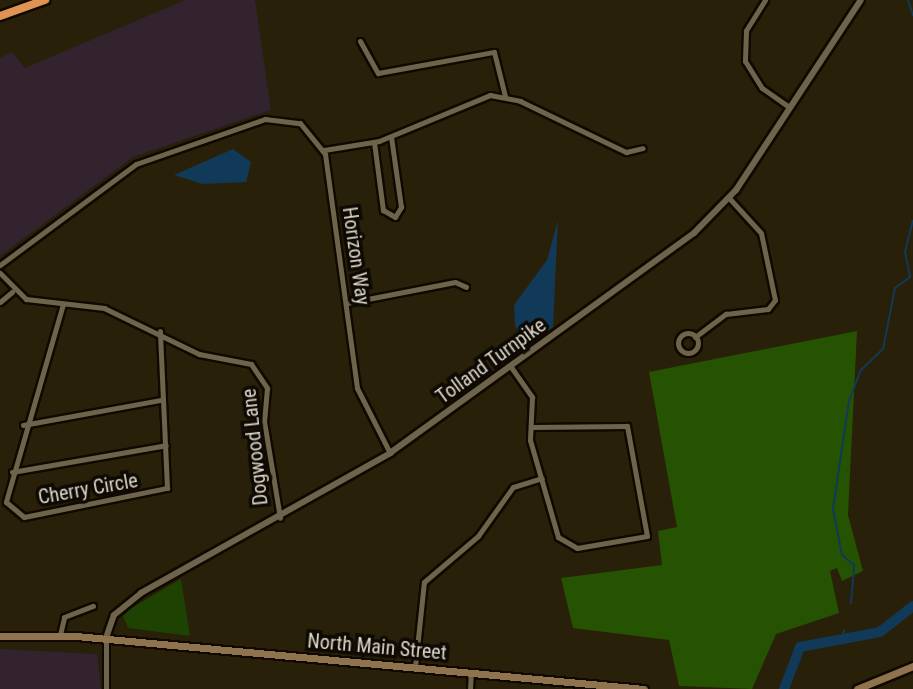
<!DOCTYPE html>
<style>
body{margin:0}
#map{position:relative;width:913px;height:689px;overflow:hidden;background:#282009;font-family:"Roboto Condensed",sans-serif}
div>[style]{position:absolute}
.commercial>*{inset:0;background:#32232e}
.green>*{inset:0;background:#1d4202}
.forest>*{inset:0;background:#265302}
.water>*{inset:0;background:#113a58}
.stream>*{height:2px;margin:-1px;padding:0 1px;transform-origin:1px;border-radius:1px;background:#113a58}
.river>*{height:10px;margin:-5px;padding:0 5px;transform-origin:5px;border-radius:5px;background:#113a58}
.roads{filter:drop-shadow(2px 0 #110900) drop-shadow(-2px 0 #110900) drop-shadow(0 2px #110900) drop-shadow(0 -2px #110900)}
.minor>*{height:5px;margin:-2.5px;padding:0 2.5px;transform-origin:2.5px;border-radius:2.5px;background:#6d644b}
.minor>.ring{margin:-2.5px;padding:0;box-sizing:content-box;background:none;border:5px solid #6d644b;border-radius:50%}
.tertiary>*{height:6px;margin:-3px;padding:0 3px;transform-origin:3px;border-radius:3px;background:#6d644b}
.secondary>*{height:7px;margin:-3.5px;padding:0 3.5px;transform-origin:3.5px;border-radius:3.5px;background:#8f724e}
.motorway>*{height:8px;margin:-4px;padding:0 4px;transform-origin:4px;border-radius:4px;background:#df9456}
span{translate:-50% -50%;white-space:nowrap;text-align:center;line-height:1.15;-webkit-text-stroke:7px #0e0a03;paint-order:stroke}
.street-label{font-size:20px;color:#dbd6c8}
</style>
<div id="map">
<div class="commercial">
<div style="clip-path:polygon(185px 0,255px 0,271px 110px,133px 157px,0 256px,0 58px,12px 52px,25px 68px)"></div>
<div style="clip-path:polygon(0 649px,97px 654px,101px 689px,0 689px)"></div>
</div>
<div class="green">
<div style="clip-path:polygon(181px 579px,190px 636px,128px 628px,123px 616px,133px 607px)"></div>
</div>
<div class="forest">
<div style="clip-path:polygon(857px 331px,848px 515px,863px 571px,842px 581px,837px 568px,830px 571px,839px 613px,776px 634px,752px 689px,679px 686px,669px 640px,573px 628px,561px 578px,662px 565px,658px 531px,677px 527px,649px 372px)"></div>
</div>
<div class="water">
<div style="clip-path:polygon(233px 149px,251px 162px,246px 182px,203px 184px,174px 175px)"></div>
<div style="clip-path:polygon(558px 220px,553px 327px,529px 344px,515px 326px,514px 305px,547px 260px)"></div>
</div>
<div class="stream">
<div style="left:908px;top:0;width:16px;rotate:72deg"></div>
<div style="left:851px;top:603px;width:38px;rotate:-85deg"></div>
<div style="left:854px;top:565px;width:16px;rotate:-140deg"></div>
<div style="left:842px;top:555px;width:47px;rotate:-101.1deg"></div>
<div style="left:833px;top:509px;width:109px;rotate:-81.6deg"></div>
<div style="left:849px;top:401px;width:33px;rotate:-69deg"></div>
<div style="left:861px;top:370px;width:30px;rotate:-44deg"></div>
<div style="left:883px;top:349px;width:62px;rotate:-78.9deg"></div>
<div style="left:895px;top:288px;width:19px;rotate:-36deg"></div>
<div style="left:910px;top:277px;width:25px;rotate:-101deg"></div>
<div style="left:905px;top:252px;width:32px;rotate:-76deg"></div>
<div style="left:842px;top:638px;width:8px;rotate:-76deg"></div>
</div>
<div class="river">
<div style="left:784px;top:689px;width:45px;rotate:-69.1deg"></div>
<div style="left:800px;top:647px;width:81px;rotate:-10.6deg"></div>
<div style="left:880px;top:632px;width:42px;rotate:-38.2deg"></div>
</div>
<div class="roads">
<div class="minor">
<div style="left:765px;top:0;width:36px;rotate:122deg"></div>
<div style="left:746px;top:31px;width:30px;rotate:92deg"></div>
<div style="left:745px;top:61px;width:32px;rotate:58deg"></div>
<div style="left:762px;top:88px;width:32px;rotate:35deg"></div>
<div style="left:360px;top:41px;width:37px;rotate:61deg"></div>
<div style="left:378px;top:73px;width:118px;rotate:-10.3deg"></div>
<div style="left:494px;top:52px;width:45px;rotate:76deg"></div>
<div style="left:374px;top:142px;width:69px;rotate:82.5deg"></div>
<div style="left:383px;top:210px;width:14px;rotate:30deg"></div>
<div style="left:395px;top:217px;width:12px;rotate:-59deg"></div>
<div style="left:401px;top:207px;width:71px;rotate:-98.1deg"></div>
<div style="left:324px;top:150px;width:56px;rotate:-9.3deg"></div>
<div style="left:379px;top:141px;width:120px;rotate:-22.5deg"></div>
<div style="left:490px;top:95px;width:31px;rotate:11deg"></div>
<div style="left:520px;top:101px;width:118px;rotate:25.7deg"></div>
<div style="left:626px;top:152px;width:17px;rotate:-13deg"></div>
<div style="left:0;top:265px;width:169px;rotate:-36.6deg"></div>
<div style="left:136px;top:164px;width:137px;rotate:-19.2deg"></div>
<div style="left:265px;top:119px;width:35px;rotate:7deg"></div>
<div style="left:300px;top:123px;width:40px;rotate:51deg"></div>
<div style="left:325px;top:154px;width:236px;rotate:82.2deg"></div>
<div style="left:357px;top:388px;width:73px;rotate:63.1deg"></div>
<div style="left:0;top:273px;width:37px;rotate:45deg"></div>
<div style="left:26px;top:299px;width:79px;rotate:6.6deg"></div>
<div style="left:104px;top:308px;width:106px;rotate:25.8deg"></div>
<div style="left:199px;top:354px;width:53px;rotate:10.9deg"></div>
<div style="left:251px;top:364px;width:29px;rotate:56deg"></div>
<div style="left:267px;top:388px;width:33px;rotate:95deg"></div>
<div style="left:264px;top:421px;width:98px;rotate:80.6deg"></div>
<div style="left:0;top:302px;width:16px;rotate:-40deg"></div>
<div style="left:347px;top:303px;width:110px;rotate:-11deg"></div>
<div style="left:455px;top:282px;width:12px;rotate:24deg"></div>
<div style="left:63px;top:304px;width:206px;rotate:106.1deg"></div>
<div style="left:6px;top:502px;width:23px;rotate:40deg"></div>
<div style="left:24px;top:517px;width:146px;rotate:-11.5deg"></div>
<div style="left:167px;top:488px;width:157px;rotate:-92.6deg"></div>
<div class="ring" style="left:678px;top:333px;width:15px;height:15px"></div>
<div style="left:695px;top:337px;width:39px;rotate:-37deg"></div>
<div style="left:726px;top:314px;width:42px;rotate:-6.8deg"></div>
<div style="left:768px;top:309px;width:11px;rotate:-52deg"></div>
<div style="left:775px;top:300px;width:68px;rotate:-101.8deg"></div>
<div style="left:761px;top:233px;width:47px;rotate:-132.4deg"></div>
<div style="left:511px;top:367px;width:37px;rotate:55deg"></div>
<div style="left:532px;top:397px;width:43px;rotate:92.7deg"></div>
<div style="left:530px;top:440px;width:101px;rotate:73.9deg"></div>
<div style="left:558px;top:537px;width:22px;rotate:30deg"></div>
<div style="left:577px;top:548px;width:71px;rotate:-9.7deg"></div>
<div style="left:647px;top:536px;width:112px;rotate:-100.3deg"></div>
<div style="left:627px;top:426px;width:95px;rotate:179.4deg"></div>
<div style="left:23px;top:425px;width:139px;rotate:-10.3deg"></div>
<div style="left:12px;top:472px;width:156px;rotate:-9.9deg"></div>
<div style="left:60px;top:635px;width:18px;rotate:-77deg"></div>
<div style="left:64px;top:617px;width:31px;rotate:-21deg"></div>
<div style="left:106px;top:638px;width:51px;rotate:90deg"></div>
<div style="left:415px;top:667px;width:85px;rotate:-84deg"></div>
<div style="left:424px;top:582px;width:71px;rotate:-40.4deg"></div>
<div style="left:478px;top:536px;width:60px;rotate:-54.5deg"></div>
<div style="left:513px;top:487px;width:30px;rotate:-17deg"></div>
<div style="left:470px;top:689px;width:17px;rotate:-87deg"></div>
</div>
<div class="tertiary">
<div style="left:106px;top:638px;width:24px;rotate:-71deg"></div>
<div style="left:114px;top:615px;width:35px;rotate:-39deg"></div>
<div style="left:141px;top:593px;width:286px;rotate:-29.3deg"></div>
<div style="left:390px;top:453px;width:375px;rotate:-35.9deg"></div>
<div style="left:694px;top:233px;width:60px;rotate:-45.7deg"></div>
<div style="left:736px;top:190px;width:227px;rotate:-56.7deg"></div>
</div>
<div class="secondary">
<div style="left:0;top:636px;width:76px"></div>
<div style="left:76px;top:636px;width:570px;rotate:5.33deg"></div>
<div style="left:857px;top:689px;width:61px;rotate:-22.3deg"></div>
</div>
<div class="motorway">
<div style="left:0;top:16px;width:48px;rotate:-19.6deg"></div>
</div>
</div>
<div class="street-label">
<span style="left:356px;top:256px;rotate:82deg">Horizon Way</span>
<span style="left:491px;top:361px;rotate:-36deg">Tolland Turnpike</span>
<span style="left:255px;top:447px;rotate:-96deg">Dogwood Lane</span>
<span style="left:88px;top:489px;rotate:-10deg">Cherry Circle</span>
<span style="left:377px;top:647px;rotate:5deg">North Main Street</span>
</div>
</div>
